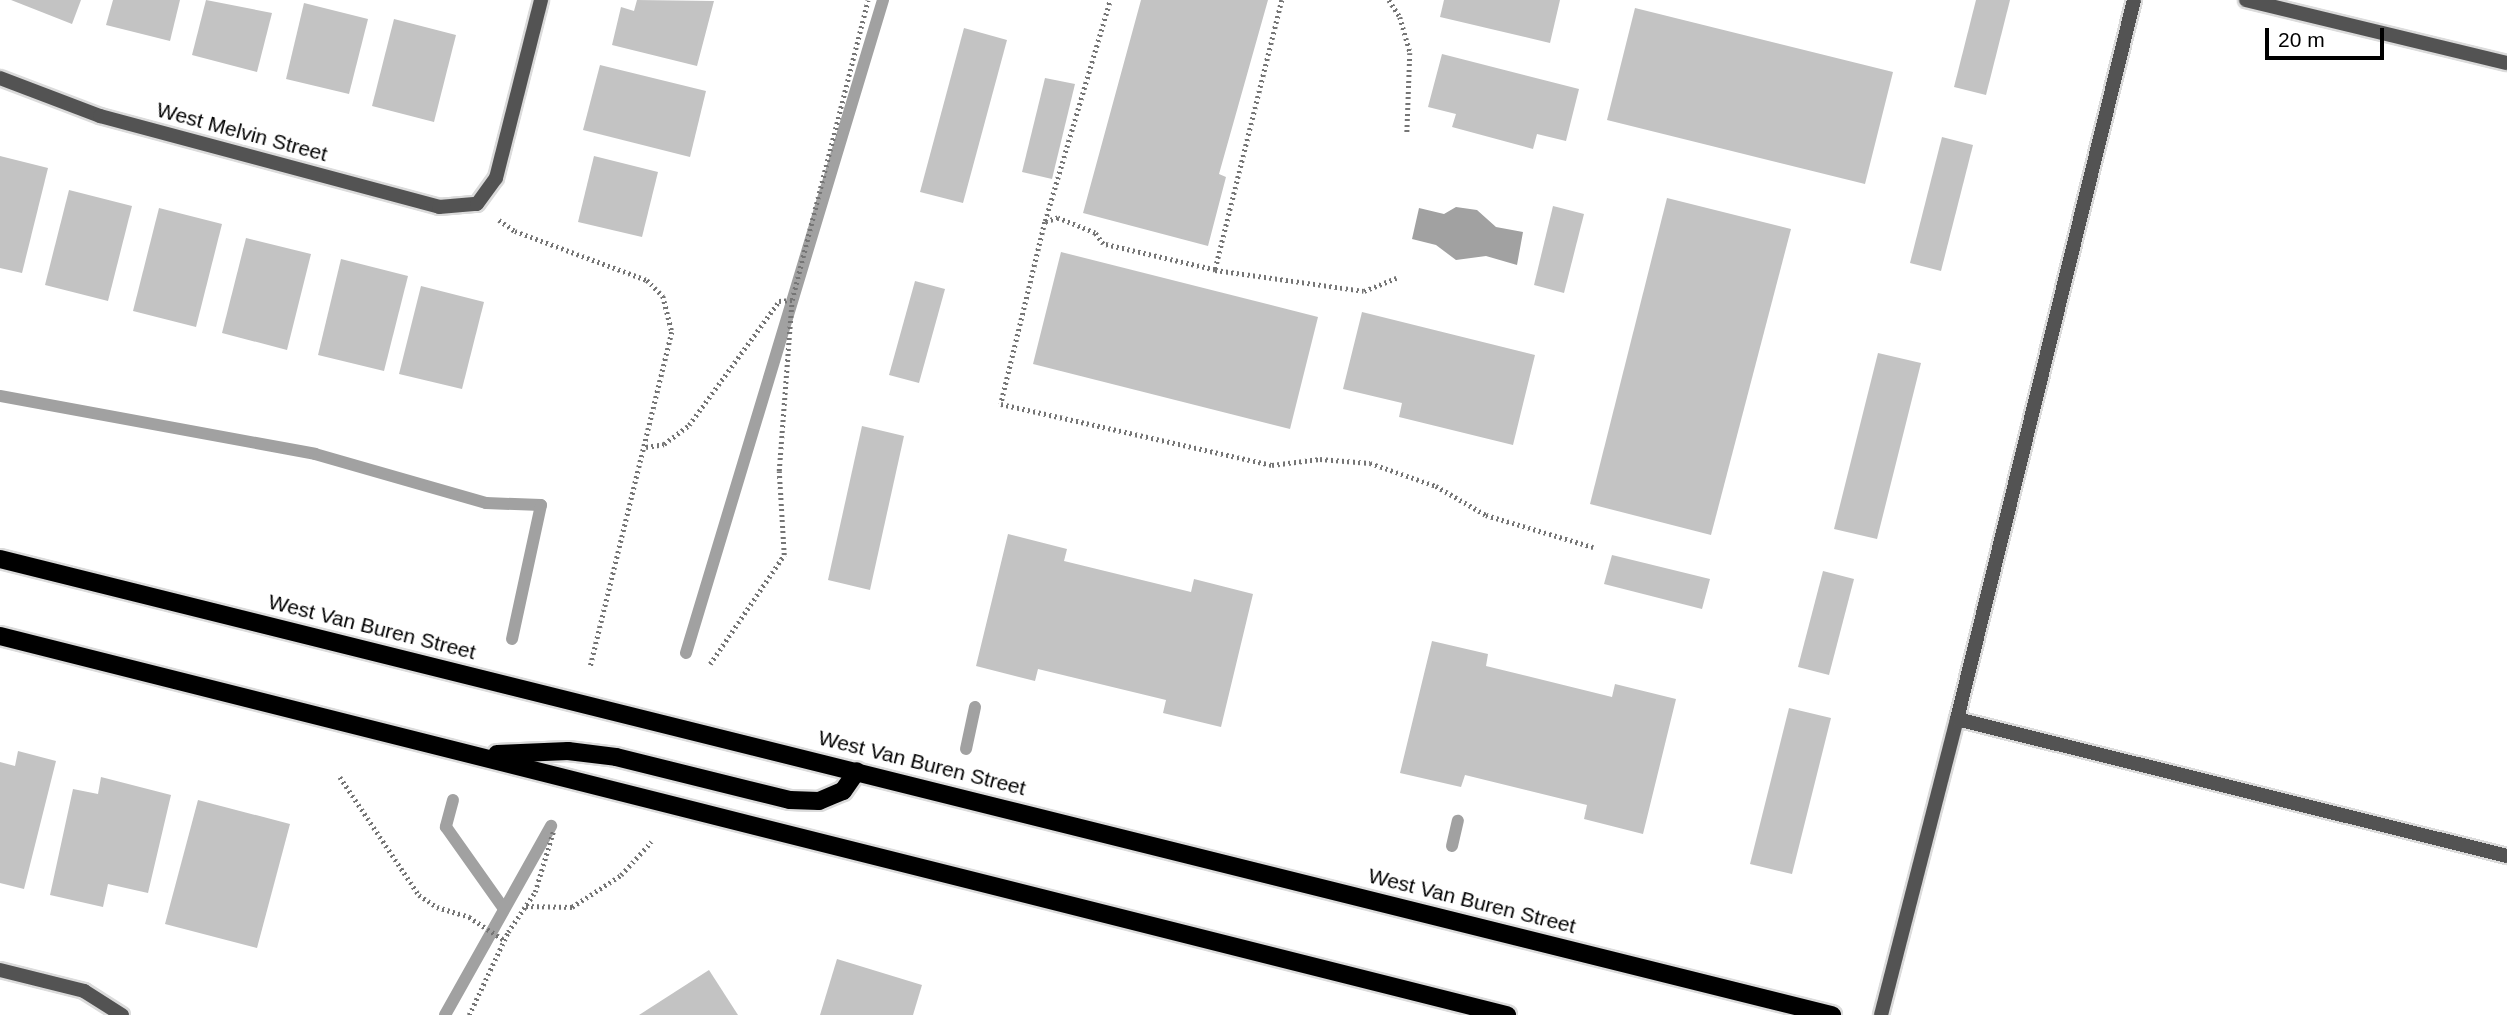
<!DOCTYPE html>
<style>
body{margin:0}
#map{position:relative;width:2507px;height:1015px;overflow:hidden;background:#fff;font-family:Arial,sans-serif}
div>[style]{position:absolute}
.water>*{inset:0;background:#a1a1a1}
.stream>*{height:12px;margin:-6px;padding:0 6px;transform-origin:6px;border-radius:6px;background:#a1a1a1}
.building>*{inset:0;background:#c3c3c3}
.path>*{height:4.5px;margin-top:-2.25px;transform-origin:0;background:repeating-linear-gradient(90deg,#757575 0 2px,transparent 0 5.5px)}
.roads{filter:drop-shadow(2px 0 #dbdbdb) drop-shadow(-2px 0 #dbdbdb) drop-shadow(0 2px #dbdbdb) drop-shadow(0 -2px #dbdbdb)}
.lane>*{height:14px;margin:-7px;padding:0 7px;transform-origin:7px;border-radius:7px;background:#535353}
.street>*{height:14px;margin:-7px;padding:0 7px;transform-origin:7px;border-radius:7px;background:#535353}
.primary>*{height:18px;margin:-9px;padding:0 9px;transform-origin:9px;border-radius:9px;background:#000}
span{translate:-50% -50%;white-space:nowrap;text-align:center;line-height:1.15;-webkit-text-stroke:5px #fff;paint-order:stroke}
.street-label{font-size:21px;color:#000}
.scale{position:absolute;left:2265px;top:28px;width:119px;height:32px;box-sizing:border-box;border:4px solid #000;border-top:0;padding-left:9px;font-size:21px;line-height:24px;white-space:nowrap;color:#000;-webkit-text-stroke:5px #fff;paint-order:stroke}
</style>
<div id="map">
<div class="water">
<div style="clip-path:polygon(1456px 207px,1477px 210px,1496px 227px,1523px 232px,1517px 265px,1486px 256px,1456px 260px,1436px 245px,1412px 239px,1419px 208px,1444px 214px)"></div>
</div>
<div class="stream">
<div style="left:0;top:396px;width:320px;rotate:10.4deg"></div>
<div style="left:315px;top:454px;width:178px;rotate:16deg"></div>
<div style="left:486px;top:503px;width:55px;rotate:2.1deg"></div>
<div style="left:541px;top:505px;width:137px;rotate:102.2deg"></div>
<div style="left:686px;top:653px;width:682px;rotate:-73.21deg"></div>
<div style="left:966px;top:749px;width:43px;rotate:-77.9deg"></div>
<div style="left:453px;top:800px;width:28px;rotate:105deg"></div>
<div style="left:446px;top:827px;width:100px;rotate:54.7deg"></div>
<div style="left:1452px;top:846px;width:26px;rotate:-77deg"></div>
<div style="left:445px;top:1015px;width:217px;rotate:-60.7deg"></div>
</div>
<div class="building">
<div style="clip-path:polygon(11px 0,81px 0,72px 24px)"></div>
<div style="clip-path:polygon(113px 0,180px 0,170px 41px,106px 25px)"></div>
<div style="clip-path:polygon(206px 0,272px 13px,257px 72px,192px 55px)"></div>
<div style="clip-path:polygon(637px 0,714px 1px,697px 66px,612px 45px,621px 7px,634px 11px)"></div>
<div style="clip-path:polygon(1141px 0,1268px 0,1219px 174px,1226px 177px,1208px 246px,1083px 213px)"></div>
<div style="clip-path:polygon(1444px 0,1560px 0,1550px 43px,1440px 17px)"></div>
<div style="clip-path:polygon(1976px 0,2010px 0,1986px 95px,1954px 87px)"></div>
<div style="clip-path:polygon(304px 3px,368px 19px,349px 94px,286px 79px)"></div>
<div style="clip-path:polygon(1635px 8px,1893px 72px,1865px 184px,1607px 120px)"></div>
<div style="clip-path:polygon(394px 19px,456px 35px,434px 122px,372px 106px)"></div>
<div style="clip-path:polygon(964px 28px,1007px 40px,963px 203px,920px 192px)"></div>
<div style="clip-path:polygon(1442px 54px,1579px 89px,1566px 141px,1537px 134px,1533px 149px,1452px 127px,1456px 114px,1428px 107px)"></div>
<div style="clip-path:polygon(600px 65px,706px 91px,690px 157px,583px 130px)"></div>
<div style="clip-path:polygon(1045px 78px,1075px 84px,1052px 179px,1022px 172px)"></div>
<div style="clip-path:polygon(1942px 137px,1973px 145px,1941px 271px,1910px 263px)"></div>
<div style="clip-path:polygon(0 156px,48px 168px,22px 273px,0 268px)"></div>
<div style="clip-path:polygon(594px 156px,658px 172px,642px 237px,578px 222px)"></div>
<div style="clip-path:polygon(69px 190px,132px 206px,108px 301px,45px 285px)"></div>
<div style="clip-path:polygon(1667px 198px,1791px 229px,1711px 535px,1590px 504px)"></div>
<div style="clip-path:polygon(1553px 206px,1584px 214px,1564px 293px,1534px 285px)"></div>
<div style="clip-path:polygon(159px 208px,222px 224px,196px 327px,133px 311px)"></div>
<div style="clip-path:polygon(246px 238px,311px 254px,287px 350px,222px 333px)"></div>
<div style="clip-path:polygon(1061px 252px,1318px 317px,1290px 429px,1033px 364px)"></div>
<div style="clip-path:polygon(341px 259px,408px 276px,384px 371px,318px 355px)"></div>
<div style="clip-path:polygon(915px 281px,945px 289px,919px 383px,889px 375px)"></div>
<div style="clip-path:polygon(421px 286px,484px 302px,462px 389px,399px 374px)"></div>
<div style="clip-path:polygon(1362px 312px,1535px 355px,1513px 445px,1399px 417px,1402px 403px,1343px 389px)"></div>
<div style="clip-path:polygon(1878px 353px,1921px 363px,1877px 539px,1834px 529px)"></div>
<div style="clip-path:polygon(862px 426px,904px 436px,870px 590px,828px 580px)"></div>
<div style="clip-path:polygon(1008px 534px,1067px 549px,1064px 561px,1191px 592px,1194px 579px,1253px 594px,1221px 727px,1163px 713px,1166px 700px,1038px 669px,1035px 681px,976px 666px)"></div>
<div style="clip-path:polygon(1612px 555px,1710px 579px,1702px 609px,1604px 584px)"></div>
<div style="clip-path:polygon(1823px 571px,1854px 579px,1829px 675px,1798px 667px)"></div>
<div style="clip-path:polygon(1432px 641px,1488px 654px,1486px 666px,1612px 697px,1615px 684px,1676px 699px,1643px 834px,1584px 819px,1587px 805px,1465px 775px,1461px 787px,1400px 773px)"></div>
<div style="clip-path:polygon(1789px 708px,1831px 718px,1792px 874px,1750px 864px)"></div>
<div style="clip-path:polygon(18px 751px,56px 761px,24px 889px,0 883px,0 762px,15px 766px)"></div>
<div style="clip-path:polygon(101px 777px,171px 795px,148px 893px,108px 884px,103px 907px,50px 895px,73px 789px,98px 794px)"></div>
<div style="clip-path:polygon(198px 800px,290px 824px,257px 948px,165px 924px)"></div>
<div style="clip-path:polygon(837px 959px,922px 985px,913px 1015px,820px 1015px)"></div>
<div style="clip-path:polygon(709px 970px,738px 1015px,639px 1015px)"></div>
</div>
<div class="path">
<div style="left:1282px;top:0;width:278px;rotate:103.9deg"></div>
<div style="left:1215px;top:270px;width:150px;rotate:8deg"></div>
<div style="left:1364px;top:291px;width:35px;rotate:-22deg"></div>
<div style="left:1389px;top:0;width:20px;rotate:57deg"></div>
<div style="left:1400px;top:17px;width:37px;rotate:74deg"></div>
<div style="left:1410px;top:53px;width:81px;rotate:92.1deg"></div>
<div style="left:499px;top:220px;width:19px;rotate:35deg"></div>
<div style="left:515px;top:231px;width:141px;rotate:20.4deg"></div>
<div style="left:647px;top:280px;width:23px;rotate:45deg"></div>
<div style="left:663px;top:296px;width:37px;rotate:76deg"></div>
<div style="left:672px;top:332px;width:346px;rotate:103.7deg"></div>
<div style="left:1045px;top:221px;width:230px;rotate:-73.6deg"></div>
<div style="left:1215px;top:270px;width:115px;rotate:-166.9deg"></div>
<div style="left:1103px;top:244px;width:14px;rotate:-126deg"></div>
<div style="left:1095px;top:233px;width:40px;rotate:-158deg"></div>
<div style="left:1058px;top:218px;width:14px;rotate:163deg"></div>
<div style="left:1045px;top:222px;width:187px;rotate:103.6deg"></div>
<div style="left:1001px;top:404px;width:278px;rotate:12.7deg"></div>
<div style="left:1272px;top:465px;width:48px;rotate:-7.1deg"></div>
<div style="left:1320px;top:459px;width:50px;rotate:4.6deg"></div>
<div style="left:1370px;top:463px;width:70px;rotate:19.2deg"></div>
<div style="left:1436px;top:486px;width:58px;rotate:30.1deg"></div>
<div style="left:1486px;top:515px;width:112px;rotate:16.7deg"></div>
<div style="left:646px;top:447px;width:18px;rotate:-9deg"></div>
<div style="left:664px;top:444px;width:31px;rotate:-37deg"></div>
<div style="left:689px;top:425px;width:153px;rotate:-54deg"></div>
<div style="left:779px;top:301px;width:13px;rotate:-4deg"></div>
<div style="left:710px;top:664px;width:132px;rotate:-55.8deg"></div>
<div style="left:784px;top:555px;width:84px;rotate:-93.4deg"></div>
<div style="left:779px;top:471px;width:171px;rotate:-85.7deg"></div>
<div style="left:792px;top:300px;width:309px;rotate:-75.8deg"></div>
<div style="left:340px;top:777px;width:142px;rotate:56.2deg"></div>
<div style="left:419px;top:895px;width:22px;rotate:34deg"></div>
<div style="left:437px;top:907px;width:34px;rotate:17deg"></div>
<div style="left:469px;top:917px;width:42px;rotate:33.3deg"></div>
<div style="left:526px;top:906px;width:46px;rotate:1.2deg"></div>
<div style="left:572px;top:907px;width:59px;rotate:-33.1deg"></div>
<div style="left:621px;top:875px;width:45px;rotate:-47.7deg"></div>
<div style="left:469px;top:1015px;width:92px;rotate:-64.8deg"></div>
<div style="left:508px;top:932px;width:48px;rotate:-56deg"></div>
<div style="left:535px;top:892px;width:63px;rotate:-73.3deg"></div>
</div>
<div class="roads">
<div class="lane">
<div style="left:2246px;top:0;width:268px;rotate:13.6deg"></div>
<div style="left:1957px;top:719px;width:740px;rotate:-76.17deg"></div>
<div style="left:1881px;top:1015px;width:306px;rotate:-75.6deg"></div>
<div style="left:1957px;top:719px;width:567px;rotate:13.99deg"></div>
</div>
<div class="street">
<div style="left:0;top:78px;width:107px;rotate:20.8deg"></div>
<div style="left:100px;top:116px;width:351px;rotate:15deg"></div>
<div style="left:439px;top:207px;width:38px;rotate:-5deg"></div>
<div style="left:477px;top:204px;width:32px;rotate:-54deg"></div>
<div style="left:496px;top:178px;width:184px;rotate:-75.8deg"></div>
<div style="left:0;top:970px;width:87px;rotate:14deg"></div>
<div style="left:84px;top:991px;width:45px;rotate:32.3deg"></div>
</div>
<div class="primary">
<div style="left:0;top:559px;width:1888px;rotate:13.98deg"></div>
<div style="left:0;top:636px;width:1554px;rotate:14.12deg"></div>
<div style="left:497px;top:754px;width:71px;rotate:-2.4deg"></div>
<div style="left:568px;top:751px;width:48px;rotate:7.1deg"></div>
<div style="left:616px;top:757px;width:179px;rotate:13.9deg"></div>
<div style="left:790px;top:800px;width:29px;rotate:2deg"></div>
<div style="left:819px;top:801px;width:26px;rotate:-23deg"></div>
<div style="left:843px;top:791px;width:24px;rotate:-55deg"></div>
</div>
</div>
<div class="street-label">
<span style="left:242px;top:132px;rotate:15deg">West Melvin Street</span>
<span style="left:372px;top:627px;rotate:14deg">West Van Buren Street</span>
<span style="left:922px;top:763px;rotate:14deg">West Van Buren Street</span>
<span style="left:1472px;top:901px;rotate:14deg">West Van Buren Street</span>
</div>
<div class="scale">20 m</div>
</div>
